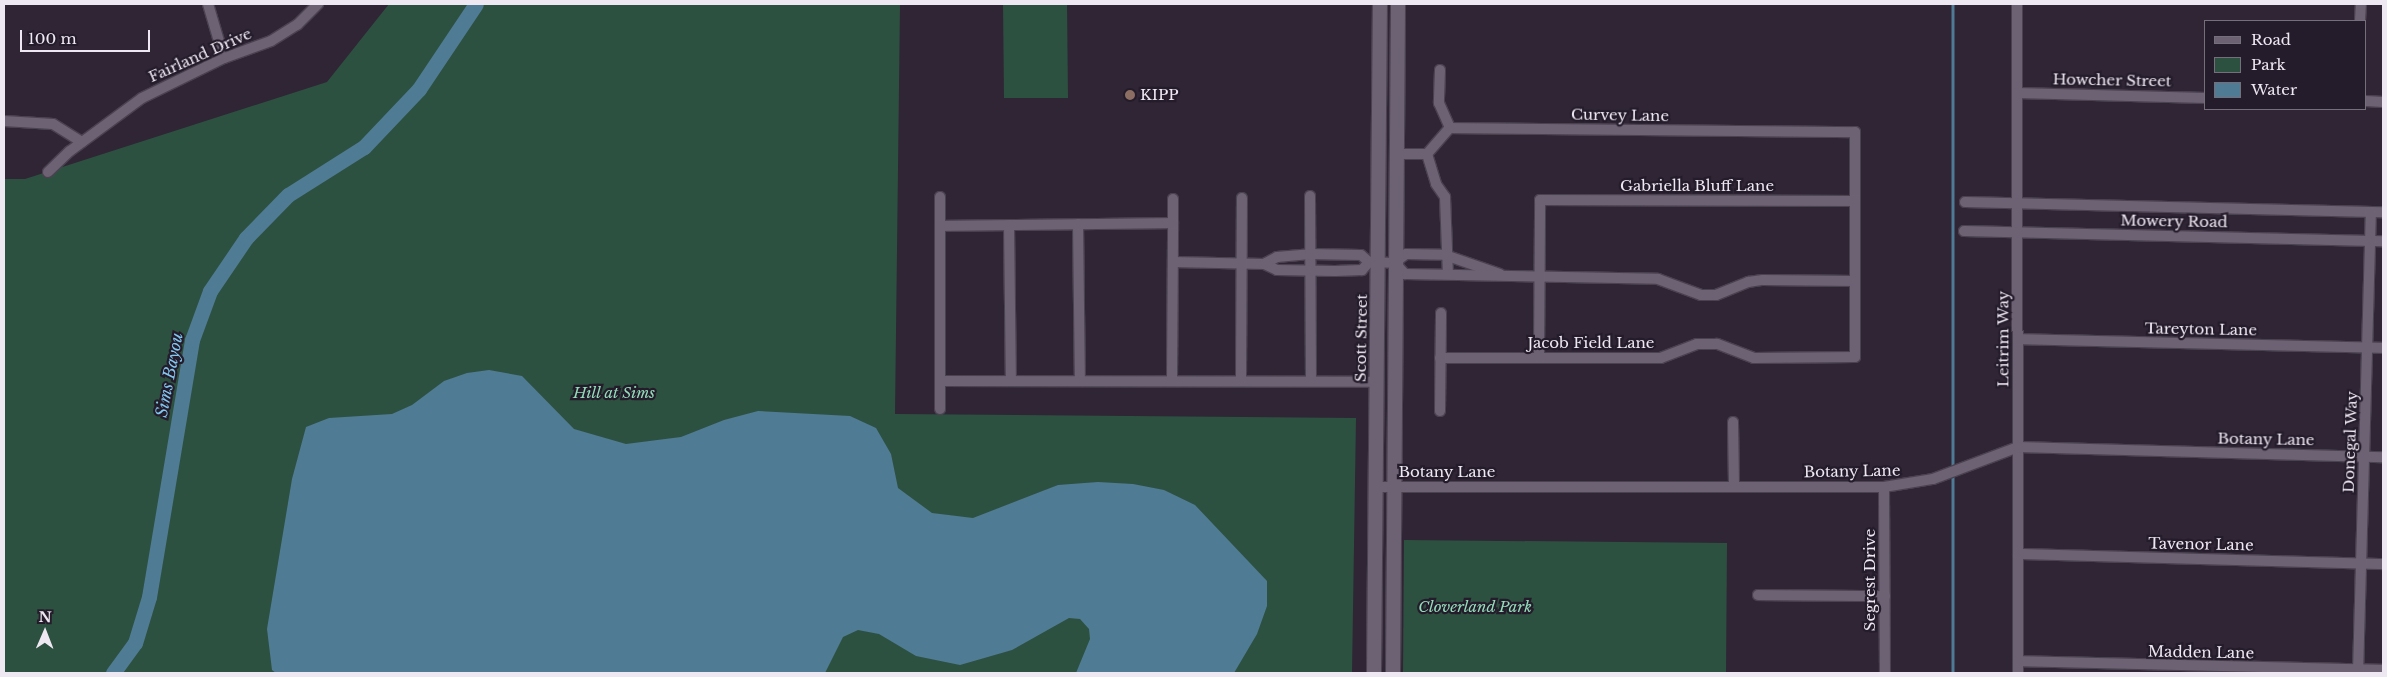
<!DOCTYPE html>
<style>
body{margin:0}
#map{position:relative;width:2387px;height:677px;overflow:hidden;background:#2f2535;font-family:"Libre Baskerville",serif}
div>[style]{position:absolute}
.green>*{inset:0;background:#2d5140}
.water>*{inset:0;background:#507b94}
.stream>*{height:2.5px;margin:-1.25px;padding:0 1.25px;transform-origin:1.25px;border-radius:1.25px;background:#507b94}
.river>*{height:15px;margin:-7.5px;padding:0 7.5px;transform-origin:7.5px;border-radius:7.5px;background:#507b94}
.roads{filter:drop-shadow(1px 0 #4b4250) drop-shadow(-1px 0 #4b4250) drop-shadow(0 1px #4b4250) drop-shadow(0 -1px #4b4250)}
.minor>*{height:10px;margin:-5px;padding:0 5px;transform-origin:5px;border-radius:5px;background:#6d6274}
.secondary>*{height:14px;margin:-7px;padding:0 7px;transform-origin:7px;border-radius:7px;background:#6d6274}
.dots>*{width:14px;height:14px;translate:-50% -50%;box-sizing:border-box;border:2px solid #251c2b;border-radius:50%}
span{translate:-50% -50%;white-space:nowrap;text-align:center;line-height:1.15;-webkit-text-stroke:4.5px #251c2b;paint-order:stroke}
.street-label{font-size:15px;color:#eee8f2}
.poi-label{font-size:15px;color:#eee8f2}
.left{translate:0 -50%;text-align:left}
.park-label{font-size:15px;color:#92deba;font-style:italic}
.water-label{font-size:16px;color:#82c9f2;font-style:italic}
.frame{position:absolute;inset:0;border:5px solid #eee8f2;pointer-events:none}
.legend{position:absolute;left:2204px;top:20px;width:162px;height:90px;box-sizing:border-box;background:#251c2b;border:1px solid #756e7b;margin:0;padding:6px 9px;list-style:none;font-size:15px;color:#eee8f2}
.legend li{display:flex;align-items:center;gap:10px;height:25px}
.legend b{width:25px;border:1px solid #756e7b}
.north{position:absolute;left:20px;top:607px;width:50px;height:50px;-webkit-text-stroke:4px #251c2b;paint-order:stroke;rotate:1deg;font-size:14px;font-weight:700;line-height:20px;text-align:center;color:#eee8f2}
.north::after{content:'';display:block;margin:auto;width:18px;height:22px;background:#eee8f2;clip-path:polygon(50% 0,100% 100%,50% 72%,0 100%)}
.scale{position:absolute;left:20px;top:30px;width:130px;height:22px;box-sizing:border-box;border:2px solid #eee8f2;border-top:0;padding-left:6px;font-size:15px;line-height:18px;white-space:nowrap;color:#eee8f2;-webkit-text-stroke:4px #251c2b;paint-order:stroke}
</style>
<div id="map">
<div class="green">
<div style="clip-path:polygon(389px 4px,900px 4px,895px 414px,1356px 418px,1352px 673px,4px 673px,4px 179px,25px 179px,327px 82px)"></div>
<div style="clip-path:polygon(1003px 4px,1067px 4px,1068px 98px,1004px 98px)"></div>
<div style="clip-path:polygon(1404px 540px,1727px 543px,1726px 673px,1403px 673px)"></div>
</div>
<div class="water">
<div style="clip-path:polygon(489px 370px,522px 376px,574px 429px,626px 444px,681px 437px,724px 420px,758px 411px,850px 416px,876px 428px,891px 454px,898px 488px,932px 513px,973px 518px,1058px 485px,1098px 482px,1133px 484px,1164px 490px,1195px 505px,1267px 581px,1267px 606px,1257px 634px,1234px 673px,1076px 673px,1090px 639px,1089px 629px,1080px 619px,1069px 618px,1012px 650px,960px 665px,916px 656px,879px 634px,858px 630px,843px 637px,825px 673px,276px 673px,272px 670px,267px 629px,292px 479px,306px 427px,329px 418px,392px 414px,412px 405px,444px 381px,467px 373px)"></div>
</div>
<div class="stream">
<div style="left:1953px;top:4px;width:465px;rotate:90deg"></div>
<div style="left:1953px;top:475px;width:198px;rotate:90deg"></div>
</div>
<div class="river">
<div style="left:113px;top:673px;width:37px;rotate:-54deg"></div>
<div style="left:135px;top:643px;width:48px;rotate:-73.1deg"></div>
<div style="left:149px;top:597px;width:261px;rotate:-80.5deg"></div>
<div style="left:192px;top:340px;width:52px;rotate:-69.8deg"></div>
<div style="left:210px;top:291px;width:64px;rotate:-55.8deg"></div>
<div style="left:246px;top:238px;width:60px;rotate:-45.7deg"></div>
<div style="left:288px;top:195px;width:90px;rotate:-32.3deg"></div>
<div style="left:364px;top:147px;width:80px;rotate:-46.5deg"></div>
<div style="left:419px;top:89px;width:102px;rotate:-56.2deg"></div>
</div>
<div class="roads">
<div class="minor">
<div style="left:208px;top:4px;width:56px;rotate:73.5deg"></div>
<div style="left:2017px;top:4px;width:669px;rotate:89.91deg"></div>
<div style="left:2360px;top:21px;width:17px;rotate:-87deg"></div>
<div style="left:1440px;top:70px;width:33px;rotate:92deg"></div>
<div style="left:1439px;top:103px;width:27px;rotate:66deg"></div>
<div style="left:2017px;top:93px;width:189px;rotate:1.5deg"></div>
<div style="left:2366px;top:101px;width:17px;rotate:3deg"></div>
<div style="left:4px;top:121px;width:49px;rotate:3.5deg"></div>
<div style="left:53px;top:124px;width:34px;rotate:32deg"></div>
<div style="left:1396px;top:154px;width:31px"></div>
<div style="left:1427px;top:154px;width:35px;rotate:-49deg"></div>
<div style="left:1450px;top:128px;width:405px;rotate:0.6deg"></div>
<div style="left:1855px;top:132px;width:225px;rotate:90deg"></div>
<div style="left:1855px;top:357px;width:101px;rotate:179.4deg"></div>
<div style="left:1754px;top:358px;width:40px;rotate:-159deg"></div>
<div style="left:1717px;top:344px;width:20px;rotate:180deg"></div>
<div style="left:1697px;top:344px;width:39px;rotate:159deg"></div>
<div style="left:1661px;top:358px;width:221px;rotate:180deg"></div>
<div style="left:1427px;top:154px;width:31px;rotate:73deg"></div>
<div style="left:1436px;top:184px;width:16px;rotate:55deg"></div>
<div style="left:1445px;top:197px;width:77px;rotate:87.8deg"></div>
<div style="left:48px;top:172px;width:30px;rotate:-44deg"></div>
<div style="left:70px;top:151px;width:89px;rotate:-36.4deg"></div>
<div style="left:142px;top:98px;width:91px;rotate:-26deg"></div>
<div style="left:224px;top:58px;width:50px;rotate:-19.9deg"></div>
<div style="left:271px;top:41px;width:31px;rotate:-32deg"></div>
<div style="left:297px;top:25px;width:30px;rotate:-45deg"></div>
<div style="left:1310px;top:196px;width:184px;rotate:89.7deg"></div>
<div style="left:1965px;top:202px;width:418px;rotate:1.4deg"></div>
<div style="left:1173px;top:223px;width:24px;rotate:-90deg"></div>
<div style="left:1078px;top:224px;width:157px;rotate:89.3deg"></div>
<div style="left:1009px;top:225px;width:155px;rotate:89.3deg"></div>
<div style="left:940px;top:226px;width:29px;rotate:-90deg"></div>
<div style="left:1964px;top:231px;width:419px;rotate:1.4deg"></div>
<div style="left:1173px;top:262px;width:91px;rotate:1.3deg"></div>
<div style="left:1369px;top:262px;width:11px;rotate:131deg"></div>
<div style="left:1362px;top:270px;width:27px;rotate:178deg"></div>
<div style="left:1335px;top:271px;width:58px;rotate:-179deg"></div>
<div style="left:1277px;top:270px;width:14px;rotate:-155deg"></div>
<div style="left:1264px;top:264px;width:15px;rotate:-28deg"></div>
<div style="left:1277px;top:257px;width:33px;rotate:-5deg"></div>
<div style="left:1310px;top:254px;width:51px;rotate:1.1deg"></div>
<div style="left:1361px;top:255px;width:11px;rotate:41deg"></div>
<div style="left:1369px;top:262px;width:25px;rotate:2deg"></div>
<div style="left:1394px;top:263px;width:15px;rotate:-37deg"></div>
<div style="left:1406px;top:254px;width:39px;rotate:1deg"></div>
<div style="left:1445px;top:255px;width:58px;rotate:19.1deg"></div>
<div style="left:1395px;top:263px;width:15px;rotate:48deg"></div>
<div style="left:1405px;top:274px;width:253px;rotate:1.1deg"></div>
<div style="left:1658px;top:279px;width:46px;rotate:20.4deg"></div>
<div style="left:1701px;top:295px;width:15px"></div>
<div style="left:1716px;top:295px;width:35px;rotate:-22deg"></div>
<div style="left:1748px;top:282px;width:15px;rotate:-8deg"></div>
<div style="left:1763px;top:280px;width:92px;rotate:0.6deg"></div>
<div style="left:2018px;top:339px;width:365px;rotate:1.4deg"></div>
<div style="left:1539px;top:358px;width:158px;rotate:-89.6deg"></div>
<div style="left:1540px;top:200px;width:315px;rotate:0.2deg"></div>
<div style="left:1172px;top:380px;width:157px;rotate:-89.6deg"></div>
<div style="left:1173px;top:223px;width:233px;rotate:179.3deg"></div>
<div style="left:940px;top:226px;width:155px;rotate:90deg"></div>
<div style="left:940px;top:381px;width:436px;rotate:0.1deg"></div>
<div style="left:1241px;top:380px;width:182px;rotate:-89.7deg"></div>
<div style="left:940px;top:381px;width:28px;rotate:90deg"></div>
<div style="left:1440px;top:411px;width:98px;rotate:-89.4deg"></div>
<div style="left:1733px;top:422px;width:65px;rotate:89.1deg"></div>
<div style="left:1375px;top:487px;width:509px"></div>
<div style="left:1884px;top:487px;width:50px;rotate:-9.3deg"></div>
<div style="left:1933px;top:479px;width:91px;rotate:-20.6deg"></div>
<div style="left:2018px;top:447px;width:365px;rotate:1.6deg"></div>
<div style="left:1884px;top:487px;width:186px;rotate:89.7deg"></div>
<div style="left:2018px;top:554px;width:365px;rotate:1.6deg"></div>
<div style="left:1758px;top:595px;width:127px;rotate:0.5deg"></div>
<div style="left:2018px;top:661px;width:365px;rotate:1.4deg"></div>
<div style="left:2358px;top:673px;width:461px;rotate:-88.4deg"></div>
</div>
<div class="secondary">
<div style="left:1374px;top:673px;width:669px;rotate:-89.49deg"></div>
<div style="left:1393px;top:673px;width:669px;rotate:-89.57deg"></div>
</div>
</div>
<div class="dots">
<div style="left:1130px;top:95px;background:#8d6e63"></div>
</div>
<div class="street-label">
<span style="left:200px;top:55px;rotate:-24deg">Fairland Drive</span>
<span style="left:2112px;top:80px;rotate:1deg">Howcher Street</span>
<span style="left:1620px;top:115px;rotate:1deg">Curvey Lane</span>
<span style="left:1697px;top:186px">Gabriella Bluff Lane</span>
<span style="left:2174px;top:221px;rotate:1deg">Mowery Road</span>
<span style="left:2201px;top:329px;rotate:1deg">Tareyton Lane</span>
<span style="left:1361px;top:338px;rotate:-89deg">Scott Street</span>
<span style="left:2003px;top:339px;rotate:-90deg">Leitrim Way</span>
<span style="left:1591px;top:343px">Jacob Field Lane</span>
<span style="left:2266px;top:439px;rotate:1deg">Botany Lane</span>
<span style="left:2350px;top:442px;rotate:-88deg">Donegal Way</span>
<span style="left:1852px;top:471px;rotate:-1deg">Botany Lane</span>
<span style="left:1447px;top:472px">Botany Lane</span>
<span style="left:2201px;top:544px;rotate:1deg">Tavenor Lane</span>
<span style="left:1870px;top:580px;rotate:-90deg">Segrest Drive</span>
<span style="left:2201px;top:652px;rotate:1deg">Madden Lane</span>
</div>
<div class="poi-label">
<span class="left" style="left:1140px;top:95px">KIPP</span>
</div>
<div class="park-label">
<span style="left:614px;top:393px">Hill at Sims</span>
<span style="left:1475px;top:607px">Cloverland Park</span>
</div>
<div class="water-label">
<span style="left:169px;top:375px;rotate:-79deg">Sims Bayou</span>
</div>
<div class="frame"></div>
<ul class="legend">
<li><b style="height:6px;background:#6d6274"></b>Road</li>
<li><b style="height:14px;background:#2d5140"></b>Park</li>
<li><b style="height:14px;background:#507b94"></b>Water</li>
</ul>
<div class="north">N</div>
<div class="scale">100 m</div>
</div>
